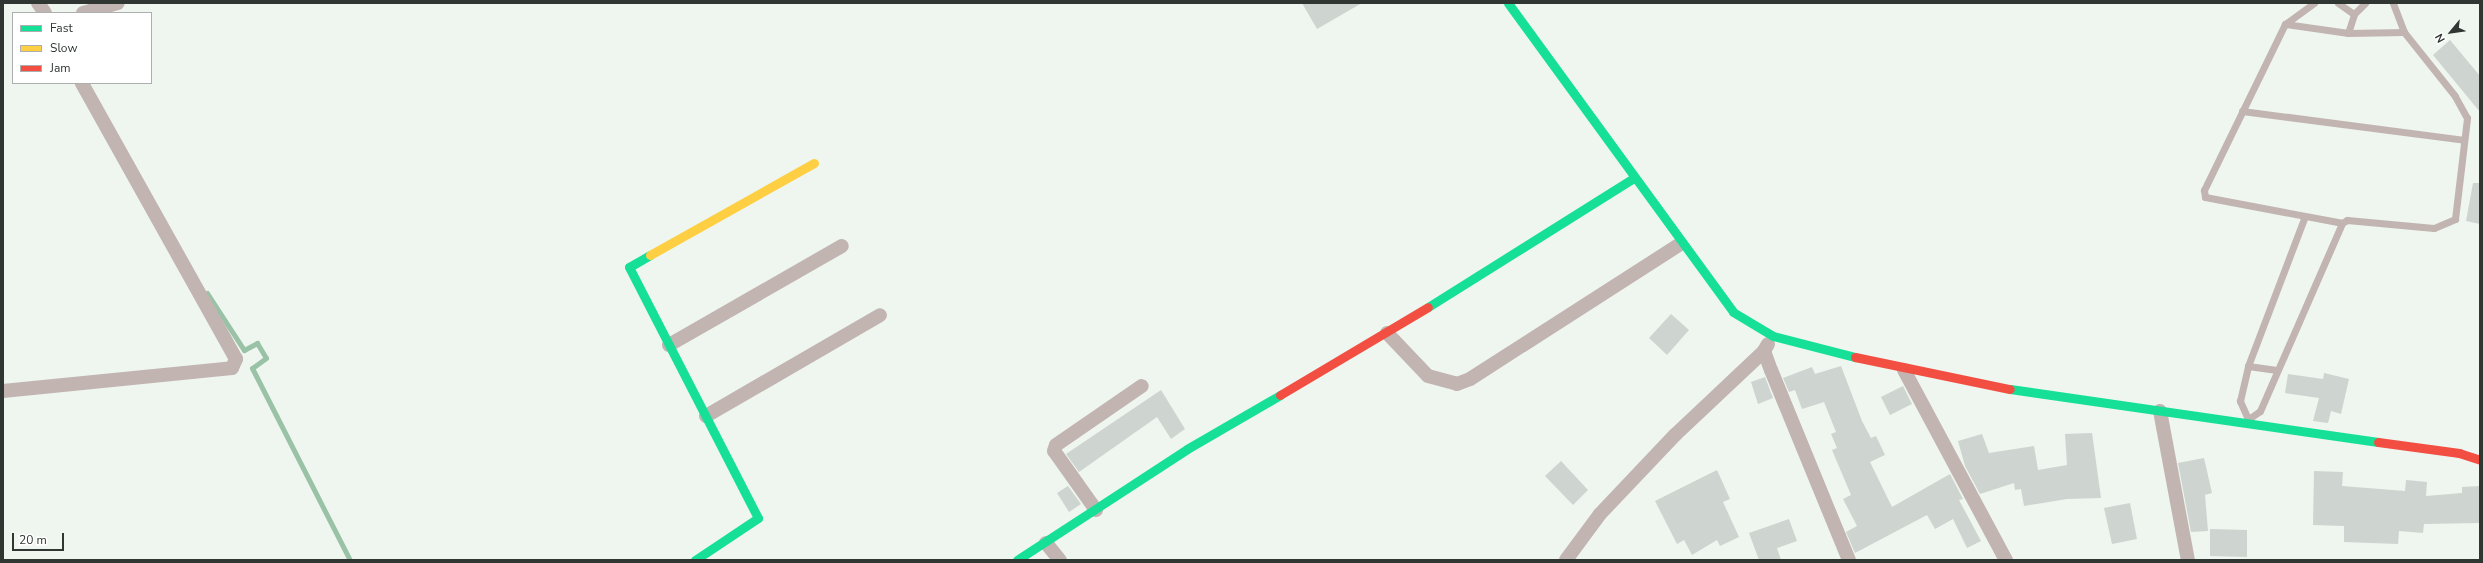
<!DOCTYPE html>
<style>
body{margin:0}
#map{position:relative;width:2483px;height:563px;overflow:hidden;background:#eef6ef;font-family:"Nunito Sans",sans-serif}
div>[style]{position:absolute}
.stream>*{height:5px;margin:-2.5px;padding:0 2.5px;transform-origin:2.5px;border-radius:2.5px;background:#99c2a6}
.building>*{inset:0;background:#ced4cf}
.lane>*{height:7px;margin:-3.5px;padding:0 3.5px;transform-origin:3.5px;border-radius:3.5px;background:#c2b4b1}
.street>*{height:14px;margin:-7px;padding:0 7px;transform-origin:7px;border-radius:7px;background:#c2b4b1}
.fast>*{height:9px;margin:-4.5px;padding:0 4.5px;transform-origin:4.5px;border-radius:4.5px;background:#16e098}
.slow>*{height:9px;margin:-4.5px;padding:0 4.5px;transform-origin:4.5px;border-radius:4.5px;background:#ffcf43}
.jam>*{height:9px;margin:-4.5px;padding:0 4.5px;transform-origin:4.5px;border-radius:4.5px;background:#f24e42}
span{translate:-50% -50%;white-space:nowrap;text-align:center;line-height:1.15;-webkit-text-stroke:3.5px #fff;paint-order:stroke}
.frame{position:absolute;inset:0;border:4px solid #303632;pointer-events:none}
.legend{position:absolute;left:12px;top:12px;width:140px;height:72px;box-sizing:border-box;background:#fff;border:1px solid #acafad;margin:0;padding:5px 7px;list-style:none;font-size:12px;color:#303632}
.legend li{display:flex;align-items:center;gap:8px;height:20px}
.legend b{width:20px;border:1px solid #acafad}
.north{position:absolute;left:2431px;top:12px;width:40px;height:40px;-webkit-text-stroke:3px #fff;paint-order:stroke;rotate:241deg;font-size:11px;font-weight:700;line-height:16px;text-align:center;color:#303632}
.north::after{content:'';display:block;margin:auto;width:14px;height:18px;background:#303632;clip-path:polygon(50% 0,100% 100%,50% 72%,0 100%)}
.scale{position:absolute;left:12px;top:533px;width:52px;height:18px;box-sizing:border-box;border:2px solid #303632;border-top:0;padding-left:5px;font-size:12px;line-height:14px;white-space:nowrap;color:#303632;-webkit-text-stroke:3px #fff;paint-order:stroke}
</style>
<div id="map">
<div class="stream">
<div style="left:207px;top:293px;width:68px;rotate:57deg"></div>
<div style="left:244px;top:350px;width:15px;rotate:-28deg"></div>
<div style="left:257px;top:343px;width:17px;rotate:59deg"></div>
<div style="left:266px;top:358px;width:17px;rotate:144deg"></div>
<div style="left:252px;top:368px;width:216px;rotate:63deg"></div>
</div>
<div class="building">
<div style="clip-path:polygon(1302px 3px,1362px 3px,1317px 29px)"></div>
<div style="clip-path:polygon(2450px 40px,2480px 76px,2480px 112px,2433px 55px)"></div>
<div style="clip-path:polygon(2473px 183px,2480px 183px,2480px 224px,2466px 221px)"></div>
<div style="clip-path:polygon(1671px 314px,1689px 330px,1667px 355px,1649px 338px)"></div>
<div style="clip-path:polygon(1841px 366px,1862px 421px,1871px 438px,1876px 436px,1885px 455px,1870px 462px,1892px 507px,1950px 474px,1963px 499px,1959px 500px,1981px 541px,1967px 548px,1953px 519px,1935px 529px,1927px 515px,1855px 553px,1846px 532px,1857px 526px,1843px 499px,1851px 495px,1832px 450px,1837px 448px,1831px 434px,1836px 432px,1824px 402px,1802px 409px,1795px 390px,1789px 392px,1783px 378px,1812px 367px,1815px 374px)"></div>
<div style="clip-path:polygon(2324px 373px,2349px 379px,2341px 414px,2331px 411px,2328px 423px,2313px 421px,2319px 398px,2285px 393px,2288px 374px,2323px 379px)"></div>
<div style="clip-path:polygon(1765px 377px,1773px 398px,1758px 404px,1751px 382px)"></div>
<div style="clip-path:polygon(1903px 386px,1912px 404px,1890px 415px,1881px 397px)"></div>
<div style="clip-path:polygon(1161px 390px,1185px 429px,1171px 439px,1157px 417px,1079px 472px,1066px 454px)"></div>
<div style="clip-path:polygon(2092px 433px,2101px 498px,2067px 499px,2024px 506px,2021px 489px,2015px 490px,2014px 483px,1980px 494px,1965px 466px,1958px 441px,1982px 434px,1989px 453px,2034px 446px,2038px 470px,2067px 465px,2065px 434px)"></div>
<div style="clip-path:polygon(2204px 458px,2212px 493px,2205px 495px,2208px 531px,2191px 532px,2178px 463px)"></div>
<div style="clip-path:polygon(1561px 461px,1588px 490px,1573px 505px,1545px 476px)"></div>
<div style="clip-path:polygon(1717px 470px,1730px 499px,1723px 502px,1739px 537px,1720px 546px,1717px 540px,1692px 555px,1684px 540px,1677px 544px,1655px 501px)"></div>
<div style="clip-path:polygon(2314px 471px,2343px 472px,2342px 486px,2405px 491px,2406px 480px,2427px 482px,2426px 496px,2462px 493px,2462px 487px,2480px 486px,2480px 523px,2424px 524px,2423px 533px,2399px 531px,2398px 544px,2344px 542px,2344px 526px,2313px 525px)"></div>
<div style="clip-path:polygon(1068px 486px,1081px 504px,1069px 512px,1057px 493px)"></div>
<div style="clip-path:polygon(2130px 503px,2137px 539px,2112px 544px,2104px 508px)"></div>
<div style="clip-path:polygon(1789px 519px,1797px 541px,1777px 548px,1781px 560px,1759px 560px,1749px 533px)"></div>
<div style="clip-path:polygon(2210px 529px,2247px 530px,2247px 557px,2210px 556px)"></div>
</div>
<div class="lane">
<div style="left:2314px;top:3px;width:36px;rotate:144deg"></div>
<div style="left:2285px;top:24px;width:185px;rotate:116deg"></div>
<div style="left:2204px;top:190px;width:7px;rotate:82deg"></div>
<div style="left:2205px;top:197px;width:139px;rotate:10.7deg"></div>
<div style="left:2338px;top:3px;width:19px;rotate:35deg"></div>
<div style="left:2285px;top:24px;width:64px;rotate:8.1deg"></div>
<div style="left:2348px;top:33px;width:56px;rotate:-1deg"></div>
<div style="left:2348px;top:33px;width:20px;rotate:-72deg"></div>
<div style="left:2354px;top:14px;width:16px;rotate:-45deg"></div>
<div style="left:2242px;top:111px;width:224px;rotate:7.4deg"></div>
<div style="left:2248px;top:366px;width:29px;rotate:8deg"></div>
<div style="left:2250px;top:418px;width:12px;rotate:-35deg"></div>
<div style="left:2260px;top:411px;width:205px;rotate:-66.4deg"></div>
<div style="left:2342px;top:223px;width:6px;rotate:-31deg"></div>
<div style="left:2347px;top:220px;width:87px;rotate:5.3deg"></div>
<div style="left:2434px;top:228px;width:23px;rotate:-23deg"></div>
<div style="left:2455px;top:219px;width:102px;rotate:-83.2deg"></div>
<div style="left:2467px;top:118px;width:25px;rotate:-119deg"></div>
<div style="left:2455px;top:96px;width:82px;rotate:-128.6deg"></div>
<div style="left:2404px;top:32px;width:31px;rotate:-111deg"></div>
<div style="left:2248px;top:419px;width:20px;rotate:-114deg"></div>
<div style="left:2240px;top:401px;width:36px;rotate:-77deg"></div>
<div style="left:2248px;top:366px;width:160px;rotate:-69.2deg"></div>
</div>
<div class="street">
<div style="left:38px;top:3px;width:12px;rotate:55deg"></div>
<div style="left:83px;top:13px;width:36px;rotate:-16deg"></div>
<div style="left:1387px;top:333px;width:59px;rotate:46.4deg"></div>
<div style="left:1428px;top:376px;width:30px;rotate:15deg"></div>
<div style="left:1457px;top:384px;width:14px;rotate:-21deg"></div>
<div style="left:1470px;top:379px;width:250px;rotate:-32.7deg"></div>
<div style="left:1768px;top:344px;width:8px;rotate:120deg"></div>
<div style="left:1764px;top:351px;width:20px;rotate:70deg"></div>
<div style="left:1771px;top:370px;width:205px;rotate:67.7deg"></div>
<div style="left:669px;top:345px;width:199px;rotate:-29.8deg"></div>
<div style="left:1904px;top:370px;width:216px;rotate:61.8deg"></div>
<div style="left:3px;top:391px;width:230px;rotate:-5.7deg"></div>
<div style="left:232px;top:368px;width:10px;rotate:-66deg"></div>
<div style="left:236px;top:359px;width:316px;rotate:-119.2deg"></div>
<div style="left:2160px;top:411px;width:152px;rotate:79.4deg"></div>
<div style="left:706px;top:416px;width:201px;rotate:-30.1deg"></div>
<div style="left:1096px;top:510px;width:72px;rotate:-125.4deg"></div>
<div style="left:1054px;top:451px;width:6px;rotate:-72deg"></div>
<div style="left:1056px;top:445px;width:104px;rotate:-34.5deg"></div>
<div style="left:1046px;top:543px;width:22px;rotate:51deg"></div>
<div style="left:1566px;top:560px;width:57px;rotate:-53.5deg"></div>
<div style="left:1600px;top:514px;width:109px;rotate:-46.5deg"></div>
<div style="left:1675px;top:435px;width:122px;rotate:-43.3deg"></div>
</div>
<div class="fast">
<div style="left:1508px;top:3px;width:382px;rotate:53.9deg"></div>
<div style="left:1733px;top:312px;width:47px;rotate:31deg"></div>
<div style="left:1773px;top:336px;width:85px;rotate:14.4deg"></div>
<div style="left:650px;top:255px;width:24px;rotate:150deg"></div>
<div style="left:629px;top:267px;width:282px;rotate:62.8deg"></div>
<div style="left:758px;top:518px;width:76px;rotate:146.3deg"></div>
<div style="left:1428px;top:307px;width:243px;rotate:-32.1deg"></div>
<div style="left:2010px;top:389px;width:372px;rotate:8.2deg"></div>
<div style="left:1017px;top:560px;width:203px;rotate:-33.1deg"></div>
<div style="left:1187px;top:449px;width:108px;rotate:-30.1deg"></div>
</div>
<div class="slow">
<div style="left:650px;top:255px;width:188px;rotate:-29.3deg"></div>
</div>
<div class="jam">
<div style="left:1855px;top:357px;width:158px;rotate:11.7deg"></div>
<div style="left:1280px;top:395px;width:172px;rotate:-30.7deg"></div>
<div style="left:2378px;top:442px;width:82px;rotate:7.7deg"></div>
<div style="left:2459px;top:453px;width:22px;rotate:18deg"></div>
</div>
<div class="frame"></div>
<ul class="legend">
<li><b style="height:5px;background:#16e098"></b>Fast</li>
<li><b style="height:5px;background:#ffcf43"></b>Slow</li>
<li><b style="height:5px;background:#f24e42"></b>Jam</li>
</ul>
<div class="north">N</div>
<div class="scale">20 m</div>
</div>
